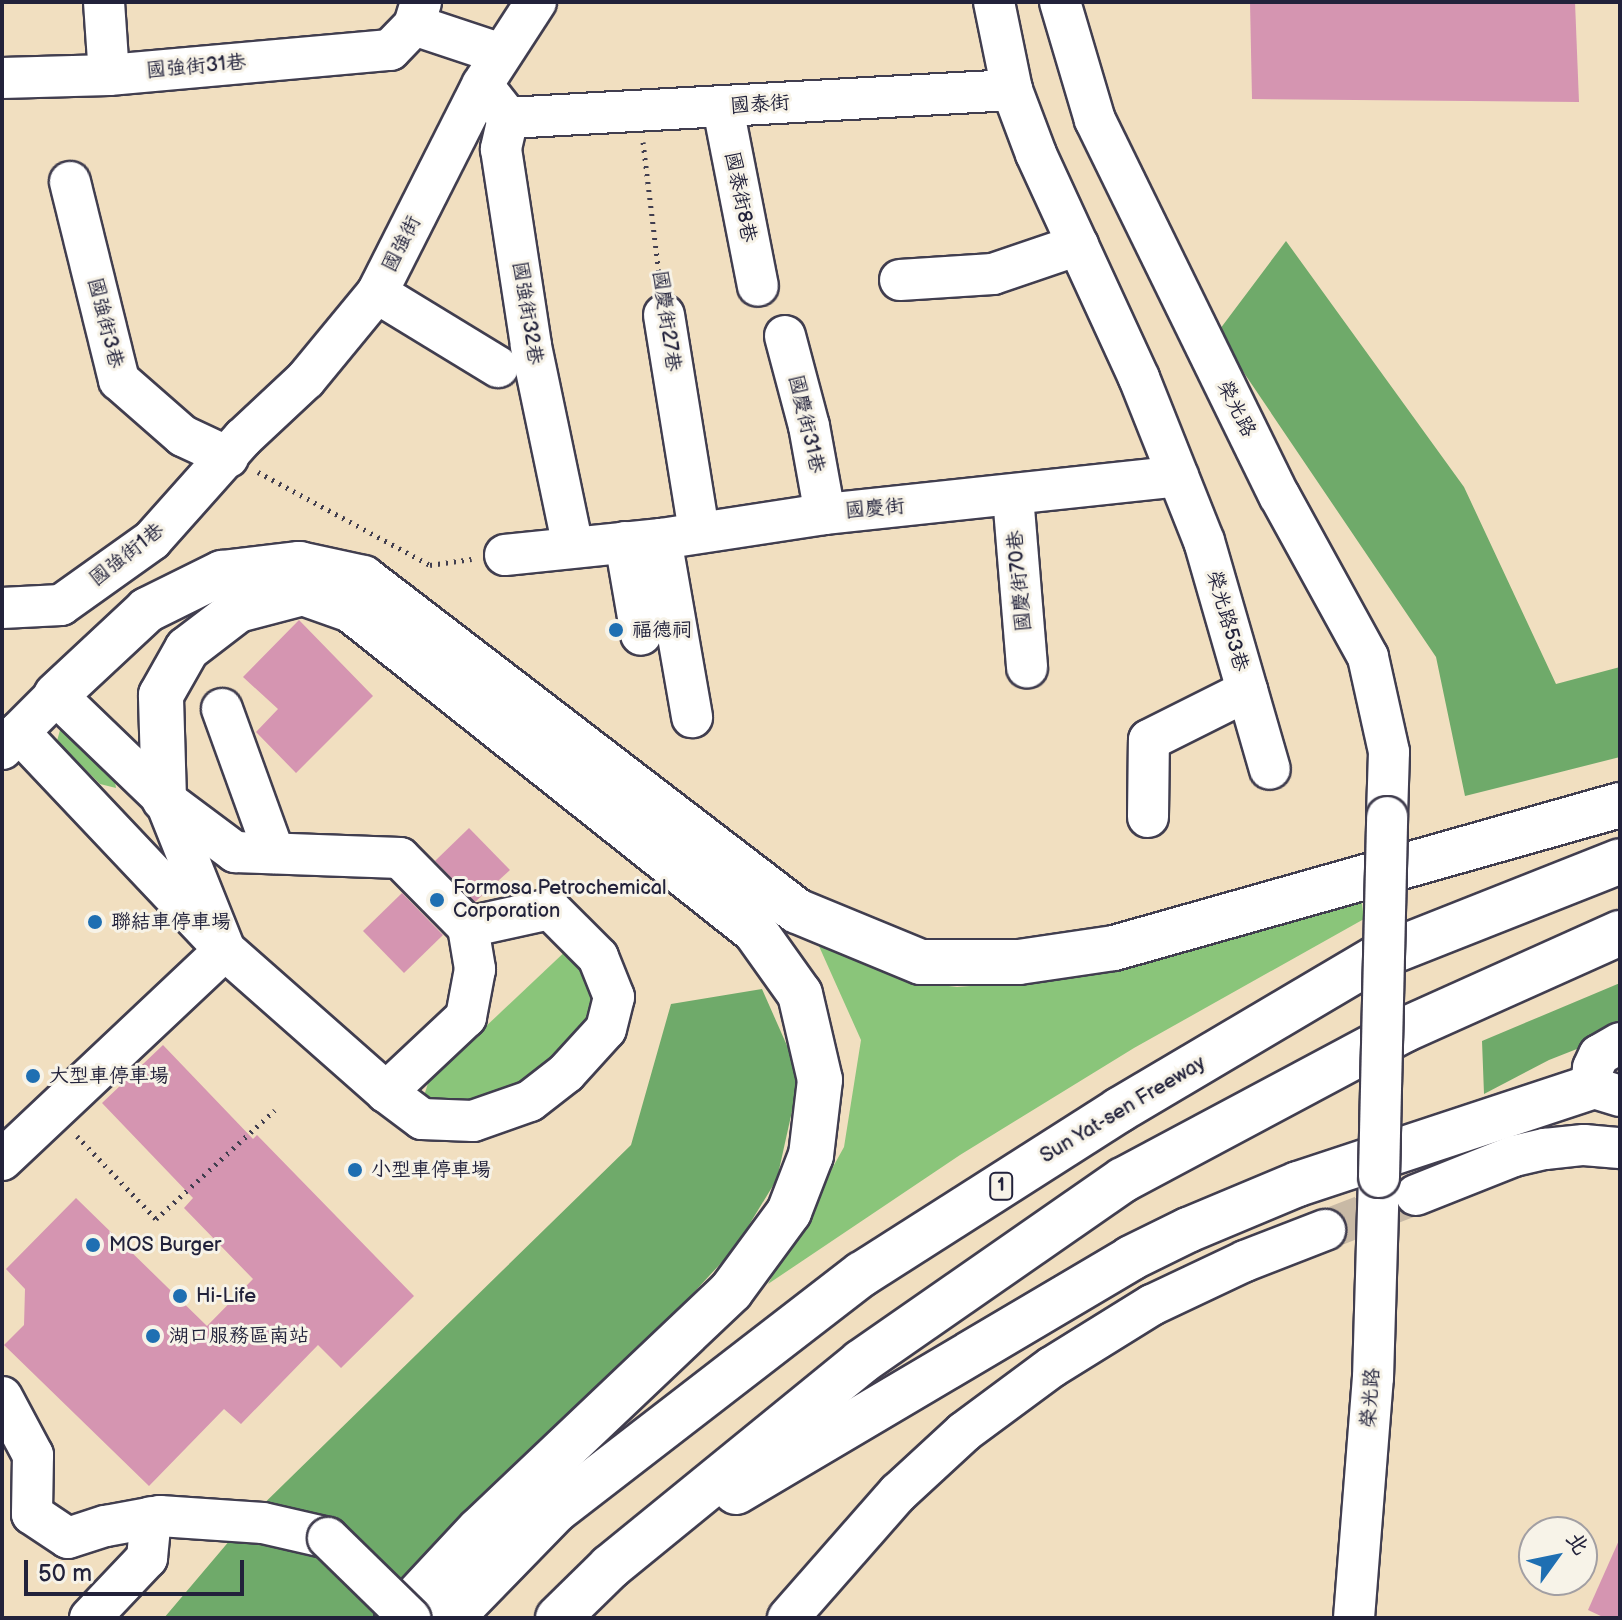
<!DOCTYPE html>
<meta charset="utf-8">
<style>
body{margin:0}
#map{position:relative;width:1622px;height:1620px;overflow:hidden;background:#f1dfc0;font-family:"Balsamiq Sans","LXGW WenKai TC",sans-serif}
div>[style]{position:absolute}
.green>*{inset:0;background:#8ac57a}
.forest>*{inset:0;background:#6faa6a}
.building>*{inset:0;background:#d595b1}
.minor-tunnel>*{height:40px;margin-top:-20px;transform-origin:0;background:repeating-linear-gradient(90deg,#c8b9a5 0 40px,transparent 0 60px)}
.path>*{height:5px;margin-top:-2.5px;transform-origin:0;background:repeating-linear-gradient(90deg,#413e4f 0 2px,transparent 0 8px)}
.roads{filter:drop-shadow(2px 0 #413e4f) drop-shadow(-2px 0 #413e4f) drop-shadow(0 2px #413e4f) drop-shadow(0 -2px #413e4f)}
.minor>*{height:40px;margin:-20px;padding:0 20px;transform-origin:20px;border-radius:20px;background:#fff}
.highway>*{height:44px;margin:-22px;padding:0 22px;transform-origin:22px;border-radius:22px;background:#fff}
.bridges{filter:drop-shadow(2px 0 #413e4f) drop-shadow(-2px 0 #413e4f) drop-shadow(0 2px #413e4f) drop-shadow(0 -2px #413e4f)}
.minor-bridge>*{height:40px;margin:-20px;padding:0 20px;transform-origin:20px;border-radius:20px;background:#fff}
.dots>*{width:22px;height:22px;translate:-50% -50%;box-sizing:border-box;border:4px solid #f7f3e8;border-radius:50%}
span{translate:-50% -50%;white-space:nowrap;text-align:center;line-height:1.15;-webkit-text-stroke:6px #f7f3e8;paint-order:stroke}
.shield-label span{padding:2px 6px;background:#f7f3e8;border:2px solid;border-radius:6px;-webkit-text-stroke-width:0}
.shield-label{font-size:18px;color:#22223b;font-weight:700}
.street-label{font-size:20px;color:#22223b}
.poi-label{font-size:20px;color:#22223b}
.left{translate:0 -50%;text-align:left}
.frame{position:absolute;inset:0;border:4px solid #22223b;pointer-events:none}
.north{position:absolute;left:1518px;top:1516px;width:80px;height:80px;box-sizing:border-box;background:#f7f3e8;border:2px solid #a29fa3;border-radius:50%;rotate:57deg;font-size:22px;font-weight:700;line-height:32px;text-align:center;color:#22223b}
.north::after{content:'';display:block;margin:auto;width:28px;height:36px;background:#1f6fb2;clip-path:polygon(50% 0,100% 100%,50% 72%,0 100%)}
.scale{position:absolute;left:24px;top:1560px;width:220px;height:36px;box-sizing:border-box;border:4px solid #22223b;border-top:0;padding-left:10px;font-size:24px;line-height:28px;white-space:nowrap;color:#22223b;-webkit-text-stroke:6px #f7f3e8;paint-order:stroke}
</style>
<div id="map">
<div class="green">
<div style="clip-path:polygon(71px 727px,113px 770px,116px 788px,100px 784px,57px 741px,60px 730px)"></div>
<div style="clip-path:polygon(1361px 896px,1364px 919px,1134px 1048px,960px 1155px,768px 1284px,844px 1147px,861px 1040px,814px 935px,907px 981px,957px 987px,1066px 979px,1174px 956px)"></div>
<div style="clip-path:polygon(571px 946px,598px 976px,582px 1057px,469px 1120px,423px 1099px,429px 1080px)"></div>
</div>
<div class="forest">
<div style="clip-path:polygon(1286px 241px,1464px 487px,1556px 684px,1620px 667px,1620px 757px,1465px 796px,1436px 657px,1217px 333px)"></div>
<div style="clip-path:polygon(1620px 983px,1620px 1032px,1549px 1060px,1484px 1094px,1482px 1041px)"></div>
<div style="clip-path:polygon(762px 989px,800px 1075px,777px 1179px,735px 1248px,392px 1618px,164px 1618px,247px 1520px,631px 1145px,671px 1004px)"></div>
</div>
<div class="building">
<div style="clip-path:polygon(1250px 2px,1575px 2px,1579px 102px,1252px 99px)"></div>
<div style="clip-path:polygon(299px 620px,373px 696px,296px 773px,256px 732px,278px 709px,243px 677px)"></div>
<div style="clip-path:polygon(469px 828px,510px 870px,475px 902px,435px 861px)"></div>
<div style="clip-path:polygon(402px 893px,443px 935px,404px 973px,363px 931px)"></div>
<div style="clip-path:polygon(163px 1045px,253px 1139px,257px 1135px,414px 1296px,341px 1368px,318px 1345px,241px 1424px,224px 1409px,149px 1486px,4px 1345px,24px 1325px,25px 1289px,6px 1269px,76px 1198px,207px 1326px,253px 1279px,184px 1208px,193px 1198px,102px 1103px)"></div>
<div style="clip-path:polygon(1620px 1538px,1620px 1618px,1605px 1618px,1588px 1610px)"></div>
</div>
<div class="minor-tunnel">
<div style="left:1325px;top:1230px;width:88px;rotate:-21.3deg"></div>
</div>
<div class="path">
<div style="left:643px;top:142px;width:141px;rotate:83.1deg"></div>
<div style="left:258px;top:472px;width:196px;rotate:28.4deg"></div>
<div style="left:430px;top:565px;width:42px;rotate:-8.1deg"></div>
<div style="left:77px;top:1136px;width:115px;rotate:46.4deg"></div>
<div style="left:156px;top:1219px;width:161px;rotate:-42.5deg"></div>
</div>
<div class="roads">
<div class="minor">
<div style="left:104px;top:2px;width:73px;rotate:86.1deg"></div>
<div style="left:994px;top:2px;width:90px;rotate:78.4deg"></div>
<div style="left:1012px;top:90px;width:68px;rotate:69.4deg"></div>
<div style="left:1036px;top:154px;width:247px;rotate:65.3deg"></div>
<div style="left:1139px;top:378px;width:175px;rotate:68.3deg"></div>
<div style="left:1204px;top:541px;width:237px;rotate:73.9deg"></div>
<div style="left:1060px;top:2px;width:123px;rotate:73.5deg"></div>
<div style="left:1095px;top:120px;width:418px;rotate:63.9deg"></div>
<div style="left:1279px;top:495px;width:185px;rotate:61.2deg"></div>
<div style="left:1368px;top:657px;width:97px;rotate:77.5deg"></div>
<div style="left:1389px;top:752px;width:65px;rotate:91.8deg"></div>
<div style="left:414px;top:25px;width:92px;rotate:18.4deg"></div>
<div style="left:2px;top:78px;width:107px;rotate:-1.6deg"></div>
<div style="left:109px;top:75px;width:282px;rotate:-5.1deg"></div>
<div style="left:390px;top:50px;width:35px;rotate:-46deg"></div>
<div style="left:414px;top:25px;width:24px;rotate:-73deg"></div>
<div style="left:491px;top:96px;width:28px;rotate:52deg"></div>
<div style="left:508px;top:118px;width:32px;rotate:103deg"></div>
<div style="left:501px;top:149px;width:199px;rotate:81.3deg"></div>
<div style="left:531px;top:346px;width:205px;rotate:78.2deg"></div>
<div style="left:723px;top:108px;width:181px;rotate:78.9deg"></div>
<div style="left:508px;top:118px;width:505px;rotate:-3.18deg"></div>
<div style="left:70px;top:182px;width:204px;rotate:76.1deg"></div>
<div style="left:119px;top:380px;width:85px;rotate:41.2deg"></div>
<div style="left:183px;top:436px;width:50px;rotate:25deg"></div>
<div style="left:900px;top:280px;width:93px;rotate:-3.7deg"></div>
<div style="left:993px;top:274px;width:90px;rotate:-18.8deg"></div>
<div style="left:377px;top:293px;width:142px;rotate:31.4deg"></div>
<div style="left:664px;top:315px;width:218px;rotate:80.8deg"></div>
<div style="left:785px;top:336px;width:93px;rotate:75.1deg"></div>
<div style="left:809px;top:426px;width:89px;rotate:79.7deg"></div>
<div style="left:1013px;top:496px;width:172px;rotate:85.3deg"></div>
<div style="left:661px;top:539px;width:181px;rotate:80.1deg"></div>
<div style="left:625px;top:542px;width:94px;rotate:80.2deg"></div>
<div style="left:505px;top:555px;width:157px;rotate:-5.9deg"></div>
<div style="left:661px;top:539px;width:166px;rotate:-8.7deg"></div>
<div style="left:825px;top:514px;width:355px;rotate:-6.1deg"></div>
<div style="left:2px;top:608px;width:59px;rotate:-2.9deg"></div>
<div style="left:61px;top:605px;width:112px;rotate:-35.5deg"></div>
<div style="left:152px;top:540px;width:137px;rotate:-48.3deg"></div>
<div style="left:243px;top:438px;width:86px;rotate:-43.1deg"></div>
<div style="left:306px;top:379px;width:112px;rotate:-50.5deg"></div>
<div style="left:377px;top:293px;width:233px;rotate:-63.2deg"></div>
<div style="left:482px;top:85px;width:99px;rotate:-57deg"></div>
<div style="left:222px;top:709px;width:153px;rotate:70.1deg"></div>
<div style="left:2px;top:749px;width:76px;rotate:-45deg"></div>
<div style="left:56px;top:695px;width:150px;rotate:43.9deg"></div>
<div style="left:164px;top:799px;width:89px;rotate:36.7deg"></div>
<div style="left:235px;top:852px;width:165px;rotate:2.1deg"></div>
<div style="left:400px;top:858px;width:97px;rotate:45.4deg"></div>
<div style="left:468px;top:927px;width:43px;rotate:80.5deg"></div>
<div style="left:475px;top:969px;width:49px;rotate:100.6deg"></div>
<div style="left:466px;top:1017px;width:110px;rotate:136.8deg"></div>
<div style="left:386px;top:1092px;width:215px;rotate:-138.6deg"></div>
<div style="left:225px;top:950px;width:300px;rotate:-133.4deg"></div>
<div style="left:1148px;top:817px;width:77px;rotate:-89.3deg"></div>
<div style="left:1149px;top:740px;width:110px;rotate:-26.6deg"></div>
<div style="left:1620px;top:1043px;width:24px;rotate:150deg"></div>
<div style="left:1599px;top:1055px;width:14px;rotate:115deg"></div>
<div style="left:1593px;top:1068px;width:19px;rotate:96deg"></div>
<div style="left:1591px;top:1087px;width:30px;rotate:17deg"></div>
<div style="left:386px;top:1092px;width:45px;rotate:36.9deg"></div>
<div style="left:422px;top:1119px;width:51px;rotate:2.2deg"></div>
<div style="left:473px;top:1121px;width:60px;rotate:-19.3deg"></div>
<div style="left:530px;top:1101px;width:46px;rotate:-37.9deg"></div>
<div style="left:566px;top:1073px;width:59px;rotate:-47.7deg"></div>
<div style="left:606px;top:1029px;width:33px;rotate:-76deg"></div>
<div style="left:614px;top:997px;width:43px;rotate:-111.8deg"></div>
<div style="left:598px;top:957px;width:68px;rotate:-135deg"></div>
<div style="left:550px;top:909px;width:84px;rotate:167.6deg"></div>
<div style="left:2px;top:1160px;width:306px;rotate:-43.3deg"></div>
<div style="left:225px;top:950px;width:162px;rotate:-111.8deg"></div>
<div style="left:1416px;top:1195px;width:105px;rotate:-21.7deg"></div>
<div style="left:1514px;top:1156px;width:32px;rotate:-13deg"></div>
<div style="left:1545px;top:1149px;width:39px;rotate:-6deg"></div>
<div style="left:1584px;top:1145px;width:36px;rotate:5deg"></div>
<div style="left:2px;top:1397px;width:66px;rotate:61.9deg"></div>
<div style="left:33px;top:1455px;width:59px;rotate:91deg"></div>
<div style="left:32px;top:1514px;width:43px;rotate:33.7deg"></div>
<div style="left:68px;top:1538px;width:40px;rotate:-18deg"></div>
<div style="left:106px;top:1526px;width:55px;rotate:-10.5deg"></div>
<div style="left:160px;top:1516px;width:103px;rotate:3.9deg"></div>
<div style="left:263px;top:1523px;width:67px;rotate:13deg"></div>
<div style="left:90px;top:1618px;width:83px;rotate:-46.5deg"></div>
<div style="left:147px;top:1558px;width:41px;rotate:-84.4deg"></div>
<div style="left:788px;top:1618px;width:167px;rotate:-48.7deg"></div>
<div style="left:898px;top:1493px;width:90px;rotate:-42.7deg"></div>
<div style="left:964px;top:1432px;width:109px;rotate:-36.5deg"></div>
<div style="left:1052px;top:1367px;width:118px;rotate:-31.8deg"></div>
<div style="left:1152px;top:1305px;width:103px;rotate:-25.3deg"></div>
<div style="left:1245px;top:1261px;width:86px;rotate:-21.2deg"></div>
<div style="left:1354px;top:1618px;width:241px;rotate:-85.5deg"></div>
<div style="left:1373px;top:1378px;width:201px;rotate:-88.3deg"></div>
</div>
<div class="highway">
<div style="left:56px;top:695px;width:125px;rotate:-43deg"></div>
<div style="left:147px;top:610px;width:84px;rotate:-26.3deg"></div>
<div style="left:222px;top:573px;width:78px;rotate:-6.7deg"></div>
<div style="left:299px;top:564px;width:66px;rotate:12.3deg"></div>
<div style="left:363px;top:578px;width:547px;rotate:37.5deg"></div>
<div style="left:797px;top:911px;width:134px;rotate:22.4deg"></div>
<div style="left:921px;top:962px;width:98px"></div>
<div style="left:1019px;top:962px;width:96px;rotate:-8.4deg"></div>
<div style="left:1114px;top:948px;width:526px;rotate:-15.78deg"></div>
<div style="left:164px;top:799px;width:104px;rotate:-91.7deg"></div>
<div style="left:161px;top:695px;width:53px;rotate:-60.5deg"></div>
<div style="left:187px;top:649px;width:64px;rotate:-37.4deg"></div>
<div style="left:238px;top:610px;width:67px;rotate:-14.7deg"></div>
<div style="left:303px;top:593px;width:51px;rotate:19.5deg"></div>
<div style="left:351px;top:610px;width:516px;rotate:38.47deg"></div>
<div style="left:755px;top:931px;width:77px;rotate:54.5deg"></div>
<div style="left:800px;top:994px;width:88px;rotate:76.9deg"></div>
<div style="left:820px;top:1080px;width:76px;rotate:96.8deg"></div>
<div style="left:811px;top:1155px;width:61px;rotate:111.1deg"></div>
<div style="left:789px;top:1212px;width:98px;rotate:126.3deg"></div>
<div style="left:731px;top:1291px;width:347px;rotate:136.5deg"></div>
<div style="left:479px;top:1530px;width:120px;rotate:133deg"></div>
<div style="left:736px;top:1492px;width:459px;rotate:-30.6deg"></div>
<div style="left:1131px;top:1258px;width:64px;rotate:-26.2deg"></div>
<div style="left:1188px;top:1230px;width:119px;rotate:-22.7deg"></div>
<div style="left:1298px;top:1184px;width:309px;rotate:-18.3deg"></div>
<div style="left:451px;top:1618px;width:149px;rotate:-45.8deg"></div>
<div style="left:555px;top:1511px;width:388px;rotate:-37.7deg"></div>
<div style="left:862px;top:1274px;width:305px;rotate:-32.5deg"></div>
<div style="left:1119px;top:1110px;width:301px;rotate:-30.6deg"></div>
<div style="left:1378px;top:957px;width:260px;rotate:-21.6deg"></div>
<div style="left:558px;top:1618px;width:73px;rotate:-44.4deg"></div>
<div style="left:610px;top:1567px;width:324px;rotate:-39.2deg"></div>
<div style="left:861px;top:1362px;width:319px;rotate:-34.8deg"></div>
<div style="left:1123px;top:1180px;width:319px;rotate:-28.1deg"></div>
<div style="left:1404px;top:1030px;width:237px;rotate:-24.2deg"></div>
</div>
</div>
<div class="bridges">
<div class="minor-bridge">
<div style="left:1379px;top:1177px;width:360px;rotate:-88.7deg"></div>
<div style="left:328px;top:1538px;width:115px;rotate:44.3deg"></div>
</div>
</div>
<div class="dots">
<div style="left:616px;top:630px;background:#1f6fb2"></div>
<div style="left:437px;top:900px;background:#1f6fb2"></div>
<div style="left:95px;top:922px;background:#1f6fb2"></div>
<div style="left:33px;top:1076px;background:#1f6fb2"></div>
<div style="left:355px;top:1170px;background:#1f6fb2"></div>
<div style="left:93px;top:1245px;background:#1f6fb2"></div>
<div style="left:180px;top:1296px;background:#1f6fb2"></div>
<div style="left:153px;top:1336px;background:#1f6fb2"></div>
</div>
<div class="shield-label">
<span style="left:1001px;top:1186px">1</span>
</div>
<div class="street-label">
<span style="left:196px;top:67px;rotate:-5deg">國強街31巷</span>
<span style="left:760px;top:105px;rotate:-4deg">國泰街</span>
<span style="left:740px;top:197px;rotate:79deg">國泰街8巷</span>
<span style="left:402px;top:244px;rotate:-63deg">國強街</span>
<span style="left:527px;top:313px;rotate:81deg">國強街32巷</span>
<span style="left:666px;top:321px;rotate:82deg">國慶街27巷</span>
<span style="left:105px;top:323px;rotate:76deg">國強街3巷</span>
<span style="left:1236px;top:409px;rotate:63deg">榮光路</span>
<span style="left:806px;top:424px;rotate:77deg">國慶街31巷</span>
<span style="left:875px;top:509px;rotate:-5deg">國慶街</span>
<span style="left:127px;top:555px;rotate:-38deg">國強街1巷</span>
<span style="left:1020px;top:581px;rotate:-95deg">國慶街70巷</span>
<span style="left:1227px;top:621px;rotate:74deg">榮光路53巷</span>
<span style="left:1123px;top:1110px;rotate:-31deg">Sun Yat-sen Freeway</span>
<span style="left:1371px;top:1398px;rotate:-86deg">榮光路</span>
</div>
<div class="poi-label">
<span class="left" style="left:632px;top:630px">福德祠</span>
<span class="left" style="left:453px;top:900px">Formosa Petrochemical<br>Corporation</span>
<span class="left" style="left:111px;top:922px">聯結車停車場</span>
<span class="left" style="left:49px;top:1076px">大型車停車場</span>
<span class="left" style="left:371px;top:1170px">小型車停車場</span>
<span class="left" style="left:109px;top:1245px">MOS Burger</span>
<span class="left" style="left:196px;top:1296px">Hi-Life</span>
<span class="left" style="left:169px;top:1336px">湖口服務區南站</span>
</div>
<div class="frame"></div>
<div class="north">北</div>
<div class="scale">50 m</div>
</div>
